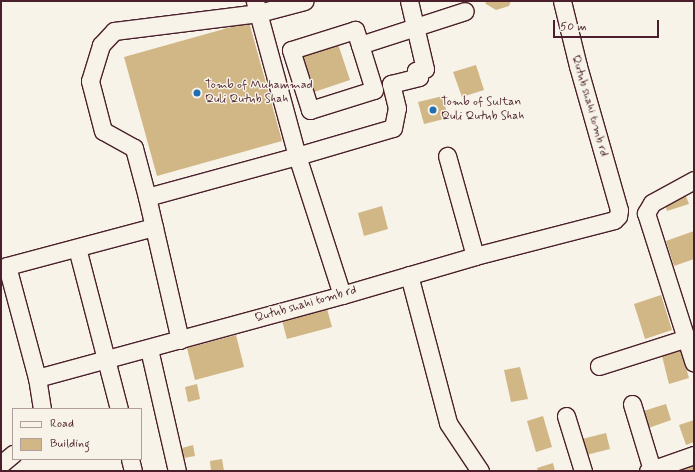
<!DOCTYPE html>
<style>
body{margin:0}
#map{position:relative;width:695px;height:472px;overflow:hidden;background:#f7f3e8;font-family:Mynerve,sans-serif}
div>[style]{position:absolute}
.building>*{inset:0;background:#d1b686}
.roads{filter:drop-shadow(1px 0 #4a1f2b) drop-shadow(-1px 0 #4a1f2b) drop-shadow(0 1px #4a1f2b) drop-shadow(0 -1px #4a1f2b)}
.minor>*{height:17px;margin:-8.5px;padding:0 8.5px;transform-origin:8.5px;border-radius:8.5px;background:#f7f3e8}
.dots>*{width:11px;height:11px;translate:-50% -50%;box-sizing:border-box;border:2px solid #f7f3e8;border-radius:50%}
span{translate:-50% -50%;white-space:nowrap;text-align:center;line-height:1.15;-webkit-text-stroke:3px #f7f3e8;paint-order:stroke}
.poi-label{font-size:12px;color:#4a1f2b}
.left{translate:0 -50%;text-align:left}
.street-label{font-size:12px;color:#4a1f2b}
.frame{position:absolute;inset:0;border:2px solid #4a1f2b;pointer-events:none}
.legend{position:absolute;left:12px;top:408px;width:130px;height:52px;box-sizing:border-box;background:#f7f3e8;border:1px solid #b29e9c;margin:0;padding:5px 7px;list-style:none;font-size:12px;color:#4a1f2b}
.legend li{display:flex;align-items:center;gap:8px;height:20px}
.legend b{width:20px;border:1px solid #b29e9c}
.scale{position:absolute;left:553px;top:20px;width:106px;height:18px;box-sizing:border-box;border:2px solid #4a1f2b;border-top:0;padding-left:5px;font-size:12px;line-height:14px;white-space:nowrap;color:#4a1f2b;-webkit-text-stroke:3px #f7f3e8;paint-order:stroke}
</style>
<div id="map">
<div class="building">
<div style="clip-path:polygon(485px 1px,511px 1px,509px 6px,496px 10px,486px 4px)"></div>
<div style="clip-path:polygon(249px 22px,282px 141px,157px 176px,124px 57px)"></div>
<div style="clip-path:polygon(338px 44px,350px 80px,311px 93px,299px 57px)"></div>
<div style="clip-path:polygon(476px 65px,484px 90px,462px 97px,453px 72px)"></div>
<div style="clip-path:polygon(443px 96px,448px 118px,424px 124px,418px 102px)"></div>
<div style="clip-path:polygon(685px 194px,689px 204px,667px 211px,664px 200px)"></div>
<div style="clip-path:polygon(382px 206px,388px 229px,364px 236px,358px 213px)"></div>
<div style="clip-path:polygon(694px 231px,694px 259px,674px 266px,666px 241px)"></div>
<div style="clip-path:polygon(661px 295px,672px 330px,645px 339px,634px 304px)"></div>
<div style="clip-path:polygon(326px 305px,332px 327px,287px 339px,281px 317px)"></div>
<div style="clip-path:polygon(236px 335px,244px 367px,195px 380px,187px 348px)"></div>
<div style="clip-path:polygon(680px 347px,689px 378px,669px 384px,661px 352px)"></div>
<div style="clip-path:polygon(520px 367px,528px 399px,511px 402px,504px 370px)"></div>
<div style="clip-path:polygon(197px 384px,200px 399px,188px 402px,185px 387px)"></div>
<div style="clip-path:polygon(666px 404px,671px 420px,643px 430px,637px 413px)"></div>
<div style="clip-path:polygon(543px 416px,552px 447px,536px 452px,527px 421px)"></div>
<div style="clip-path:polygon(694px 420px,694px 442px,686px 445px,679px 425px)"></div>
<div style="clip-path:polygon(606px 433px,610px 449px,586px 455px,582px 439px)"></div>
<div style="clip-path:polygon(193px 445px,195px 456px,184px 458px,182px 448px)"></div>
<div style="clip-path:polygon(694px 457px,694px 471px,665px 471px)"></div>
<div style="clip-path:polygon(222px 459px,224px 471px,211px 471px,210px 461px)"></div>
<div style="clip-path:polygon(553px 463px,555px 471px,538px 471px,537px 468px)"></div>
</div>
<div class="roads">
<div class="minor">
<div style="left:360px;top:45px;width:16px;rotate:-108deg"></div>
<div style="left:355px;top:30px;width:67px;rotate:162.6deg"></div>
<div style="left:291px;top:50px;width:63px;rotate:72.4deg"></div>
<div style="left:310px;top:110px;width:67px;rotate:-17.4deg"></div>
<div style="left:374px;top:90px;width:47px;rotate:-107.3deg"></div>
<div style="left:360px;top:45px;width:110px;rotate:-17.9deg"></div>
<div style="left:694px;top:180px;width:48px;rotate:151.3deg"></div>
<div style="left:652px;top:203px;width:12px;rotate:121deg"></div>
<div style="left:646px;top:213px;width:157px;rotate:72.3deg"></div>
<div style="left:147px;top:197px;width:51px;rotate:-104.9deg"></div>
<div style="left:134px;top:148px;width:35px;rotate:-151deg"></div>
<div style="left:103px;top:131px;width:52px;rotate:-104.6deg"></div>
<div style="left:90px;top:81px;width:38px;rotate:-73deg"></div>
<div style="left:101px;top:45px;width:19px;rotate:-47deg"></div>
<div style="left:114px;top:31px;width:146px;rotate:-7.1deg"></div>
<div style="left:259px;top:13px;width:47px;rotate:-14.9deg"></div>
<div style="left:77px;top:248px;width:166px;rotate:75.4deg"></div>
<div style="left:475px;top:256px;width:144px;rotate:-14.5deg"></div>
<div style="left:614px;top:220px;width:6px;rotate:-45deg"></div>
<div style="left:618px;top:216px;width:6px;rotate:-81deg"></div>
<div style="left:619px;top:210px;width:150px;rotate:-105.9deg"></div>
<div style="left:578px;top:66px;width:67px;rotate:-103.8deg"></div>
<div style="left:409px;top:275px;width:153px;rotate:75.2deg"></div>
<div style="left:448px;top:423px;width:58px;rotate:56.3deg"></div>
<div style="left:342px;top:295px;width:146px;rotate:-107.9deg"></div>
<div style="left:297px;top:156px;width:100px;rotate:-16.3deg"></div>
<div style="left:393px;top:128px;width:20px;rotate:-79deg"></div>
<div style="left:397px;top:108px;width:25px;rotate:-104deg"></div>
<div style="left:391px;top:84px;width:29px;rotate:-14deg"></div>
<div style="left:419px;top:77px;width:7px;rotate:-117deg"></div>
<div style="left:416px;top:71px;width:9px;rotate:-13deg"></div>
<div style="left:425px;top:69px;width:70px;rotate:-103.2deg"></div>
<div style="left:180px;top:340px;width:147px;rotate:-103deg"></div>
<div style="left:147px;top:197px;width:156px;rotate:-15.3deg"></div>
<div style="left:297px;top:156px;width:161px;rotate:-105.2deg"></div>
<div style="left:149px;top:349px;width:125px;rotate:77.1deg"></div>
<div style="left:599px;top:366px;width:92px;rotate:-17.7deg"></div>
<div style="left:37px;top:378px;width:116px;rotate:-105deg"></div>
<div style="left:7px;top:266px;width:152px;rotate:-14.9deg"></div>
<div style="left:632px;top:404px;width:69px;rotate:73.1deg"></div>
<div style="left:42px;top:409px;width:31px;rotate:-99deg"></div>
<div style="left:37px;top:378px;width:316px;rotate:-15.2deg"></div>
<div style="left:342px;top:295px;width:139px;rotate:-16.3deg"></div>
<div style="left:475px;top:256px;width:104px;rotate:-105.6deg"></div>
<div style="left:566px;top:416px;width:58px;rotate:72.8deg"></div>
<div style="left:130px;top:459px;width:12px;rotate:76deg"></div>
<div style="left:1px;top:464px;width:16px;rotate:-40deg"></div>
<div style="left:648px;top:471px;width:49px;rotate:-19.2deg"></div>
</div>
</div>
<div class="dots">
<div style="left:197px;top:93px;background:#1f6fb2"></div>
<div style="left:433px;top:110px;background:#1f6fb2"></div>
</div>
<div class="poi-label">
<span class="left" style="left:205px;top:93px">Tomb of Muhammad<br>Quli Qutub Shah</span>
<span class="left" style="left:441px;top:110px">Tomb of Sultan<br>Quli Qutub Shah</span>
</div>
<div class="street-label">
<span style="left:589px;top:106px;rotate:74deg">Qutub shahi tomb rd</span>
<span style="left:306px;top:305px;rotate:-16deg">Qutub shahi tomb rd</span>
</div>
<div class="frame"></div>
<ul class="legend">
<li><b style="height:5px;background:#f7f3e8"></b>Road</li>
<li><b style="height:11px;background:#d1b686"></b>Building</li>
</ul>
<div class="scale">50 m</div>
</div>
